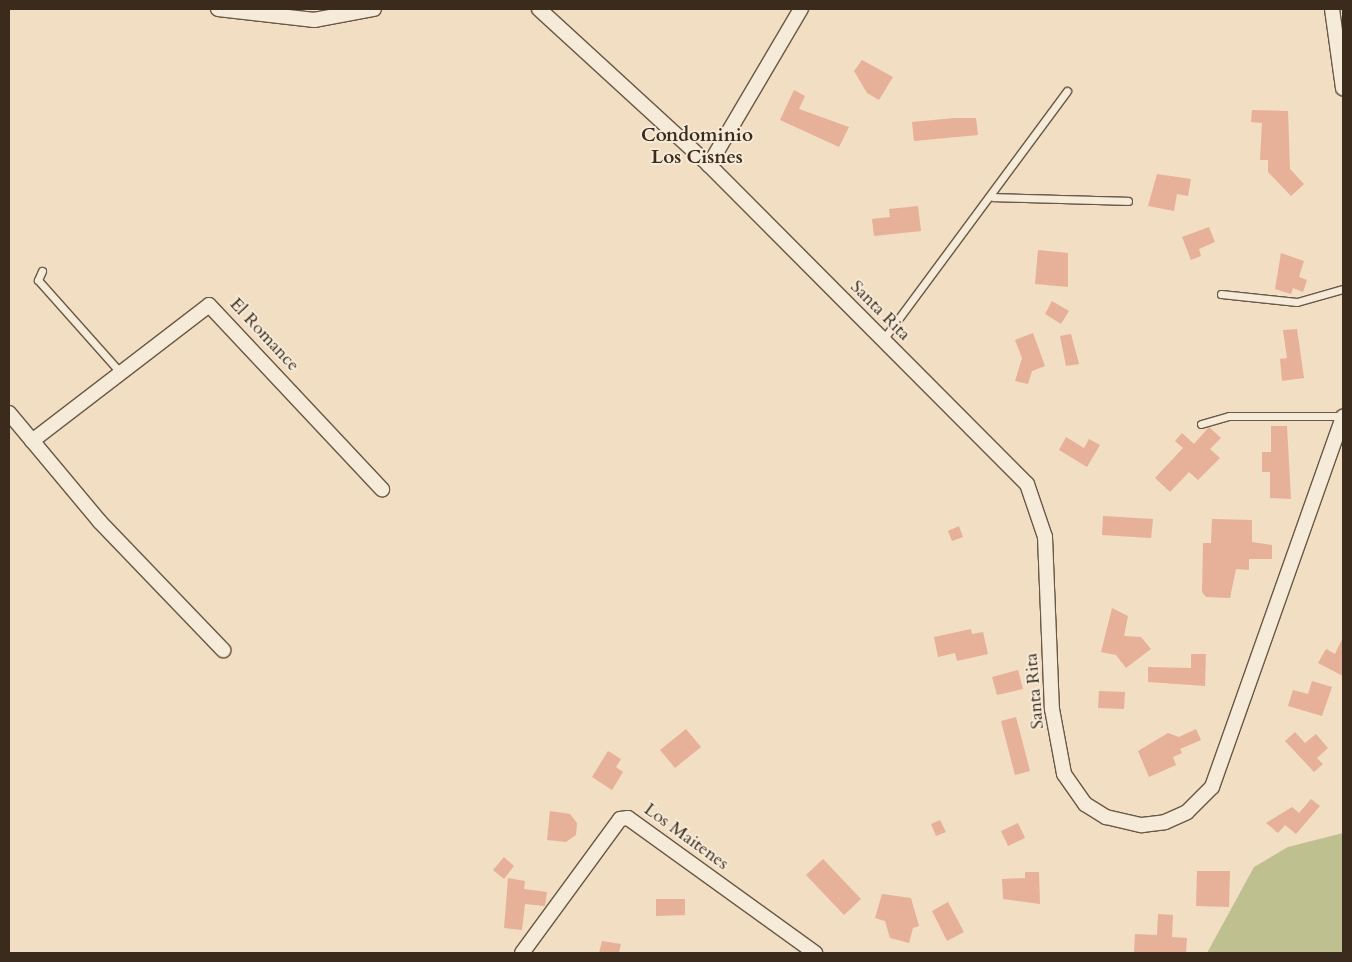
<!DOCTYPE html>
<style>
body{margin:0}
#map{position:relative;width:1352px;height:962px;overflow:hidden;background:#f1dec3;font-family:Cardo,serif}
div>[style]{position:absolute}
.green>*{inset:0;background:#bec090}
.building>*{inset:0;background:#e7b098}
.roads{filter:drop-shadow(1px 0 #685846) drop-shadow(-1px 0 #685846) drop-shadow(0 1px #685846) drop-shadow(0 -1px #685846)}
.service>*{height:7px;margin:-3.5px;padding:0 3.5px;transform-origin:3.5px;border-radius:3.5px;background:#f6ead8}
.minor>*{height:14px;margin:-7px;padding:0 7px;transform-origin:7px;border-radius:7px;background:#f6ead8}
span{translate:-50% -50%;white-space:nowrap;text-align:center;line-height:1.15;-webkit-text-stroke:4px #f6ead8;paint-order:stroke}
.street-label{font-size:18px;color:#3a2b1d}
.neighbourhood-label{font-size:19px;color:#3a2b1d;font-weight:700}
.frame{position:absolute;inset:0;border:10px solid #3a2b1d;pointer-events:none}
</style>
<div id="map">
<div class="green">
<div style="clip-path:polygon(1343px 833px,1343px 953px,1207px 953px,1254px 867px,1288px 847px)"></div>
</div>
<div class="building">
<div style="clip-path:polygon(862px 60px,893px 77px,879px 100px,867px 93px,854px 71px)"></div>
<div style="clip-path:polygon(794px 90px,805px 96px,799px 109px,849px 127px,839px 147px,780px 120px)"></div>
<div style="clip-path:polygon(1252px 110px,1288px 111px,1290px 169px,1304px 184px,1291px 196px,1268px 172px,1268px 160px,1260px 160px,1262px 123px,1251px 122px)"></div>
<div style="clip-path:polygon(955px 118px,976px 118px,978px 135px,914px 141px,912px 122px)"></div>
<div style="clip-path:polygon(1157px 174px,1191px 179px,1188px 196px,1177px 194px,1174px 211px,1148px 206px)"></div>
<div style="clip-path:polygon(918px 206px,921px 231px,874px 236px,872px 219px,890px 217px,889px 209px)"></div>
<div style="clip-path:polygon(1209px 227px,1215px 242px,1199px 249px,1201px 256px,1191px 260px,1182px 237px)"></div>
<div style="clip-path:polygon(1038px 250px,1068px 253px,1068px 287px,1035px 284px)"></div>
<div style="clip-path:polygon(1281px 253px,1304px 261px,1299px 277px,1307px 280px,1303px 292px,1293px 288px,1291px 294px,1275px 289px)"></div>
<div style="clip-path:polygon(1052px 301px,1069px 311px,1061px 324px,1045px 314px)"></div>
<div style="clip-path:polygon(1297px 329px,1304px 378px,1282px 381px,1280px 359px,1287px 358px,1283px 330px)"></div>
<div style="clip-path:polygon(1033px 333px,1045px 366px,1032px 371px,1028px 384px,1015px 381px,1022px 358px,1015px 340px)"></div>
<div style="clip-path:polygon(1071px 334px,1079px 364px,1066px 366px,1060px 336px)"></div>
<div style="clip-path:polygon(1271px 426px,1287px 426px,1291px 499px,1270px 498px,1270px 472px,1262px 472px,1262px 452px,1271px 452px)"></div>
<div style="clip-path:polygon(1209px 427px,1221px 438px,1210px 449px,1220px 458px,1198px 480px,1189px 472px,1170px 492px,1155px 478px,1183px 448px,1175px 441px,1182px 433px,1194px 444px)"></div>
<div style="clip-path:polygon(1066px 437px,1084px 448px,1089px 439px,1100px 445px,1087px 467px,1059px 450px)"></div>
<div style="clip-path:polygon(1103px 516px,1153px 519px,1151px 538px,1102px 535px)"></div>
<div style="clip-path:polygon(1212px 519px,1252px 520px,1252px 542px,1272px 545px,1272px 559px,1249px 559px,1249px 570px,1236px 569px,1230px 598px,1206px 597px,1202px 592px,1203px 543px,1211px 543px)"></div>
<div style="clip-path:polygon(959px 526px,963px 537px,952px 541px,948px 531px)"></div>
<div style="clip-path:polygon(1112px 608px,1128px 616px,1124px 636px,1141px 637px,1151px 649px,1126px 668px,1116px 655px,1101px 652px)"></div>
<div style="clip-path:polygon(971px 629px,972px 634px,983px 632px,988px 654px,957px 661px,955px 653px,938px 657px,934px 637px)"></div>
<div style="clip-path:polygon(1343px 637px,1343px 676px,1318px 663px,1326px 649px,1335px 654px)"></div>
<div style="clip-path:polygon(1191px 654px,1206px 654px,1205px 686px,1148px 682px,1148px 667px,1191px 668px)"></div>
<div style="clip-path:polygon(1018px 670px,1023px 689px,997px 695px,992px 677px)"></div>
<div style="clip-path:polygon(1312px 681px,1332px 687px,1322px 716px,1288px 706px,1293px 690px,1308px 694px)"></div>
<div style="clip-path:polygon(1099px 691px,1125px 692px,1124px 709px,1098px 708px)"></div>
<div style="clip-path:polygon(1016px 717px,1030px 771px,1015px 775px,1001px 721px)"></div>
<div style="clip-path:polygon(686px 729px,701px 747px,675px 768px,660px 750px)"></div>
<div style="clip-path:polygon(1196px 729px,1201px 740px,1180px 749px,1182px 753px,1173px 757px,1176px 765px,1149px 777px,1138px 751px,1168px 733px,1179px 737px)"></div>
<div style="clip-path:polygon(1295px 732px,1305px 743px,1316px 734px,1328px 748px,1317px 758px,1323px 764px,1314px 772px,1285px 741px)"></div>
<div style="clip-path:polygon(608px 751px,621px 759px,616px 767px,623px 772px,612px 790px,592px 777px)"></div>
<div style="clip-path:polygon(1311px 799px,1320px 806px,1296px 834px,1285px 825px,1278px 833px,1266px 823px,1292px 807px,1299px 813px)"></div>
<div style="clip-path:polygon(550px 811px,570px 814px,577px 823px,576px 835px,566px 842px,547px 840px)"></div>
<div style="clip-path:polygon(940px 820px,946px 832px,936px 836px,931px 824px)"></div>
<div style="clip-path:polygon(1018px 823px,1025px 838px,1008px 846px,1001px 831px)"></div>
<div style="clip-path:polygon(504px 857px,514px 866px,504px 879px,493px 870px)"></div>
<div style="clip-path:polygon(823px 859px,861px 899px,844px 915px,806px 875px)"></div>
<div style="clip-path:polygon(1197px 871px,1230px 871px,1229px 907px,1196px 906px)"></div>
<div style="clip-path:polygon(1025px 872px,1039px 872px,1040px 904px,1003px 899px,1002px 879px,1025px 878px)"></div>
<div style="clip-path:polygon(508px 878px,525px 881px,524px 889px,547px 892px,545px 906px,525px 904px,522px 930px,504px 928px)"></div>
<div style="clip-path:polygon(882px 894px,911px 898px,919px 926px,913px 928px,909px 943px,890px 938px,885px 921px,875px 918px)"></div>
<div style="clip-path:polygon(656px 899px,685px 899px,685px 915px,656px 916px)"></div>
<div style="clip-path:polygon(948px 902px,964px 932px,947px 941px,932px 911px)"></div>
<div style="clip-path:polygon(1158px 914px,1173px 915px,1172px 937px,1187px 938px,1186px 953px,1134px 953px,1135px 934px,1157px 935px)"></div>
<div style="clip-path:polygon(602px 941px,621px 944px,619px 953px,599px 953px)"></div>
</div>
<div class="roads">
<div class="service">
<div style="left:993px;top:197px;width:135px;rotate:1.7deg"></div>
<div style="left:42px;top:271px;width:10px;rotate:114deg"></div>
<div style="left:38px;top:280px;width:125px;rotate:48.3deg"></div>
<div style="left:1221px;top:294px;width:76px;rotate:6deg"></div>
<div style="left:1297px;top:302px;width:48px;rotate:-15.8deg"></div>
<div style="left:882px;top:341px;width:311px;rotate:-53.5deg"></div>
<div style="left:1201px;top:424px;width:29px;rotate:-16deg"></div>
<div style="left:1229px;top:416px;width:114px"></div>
</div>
<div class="minor">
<div style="left:218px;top:9px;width:97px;rotate:6.5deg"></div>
<div style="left:314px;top:20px;width:61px;rotate:-10.4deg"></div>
<div style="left:539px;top:9px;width:231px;rotate:42.5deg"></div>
<div style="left:709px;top:165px;width:450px;rotate:45.1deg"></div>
<div style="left:1027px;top:484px;width:56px;rotate:71.2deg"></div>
<div style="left:1045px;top:537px;width:172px;rotate:87.7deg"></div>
<div style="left:1052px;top:709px;width:66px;rotate:79.5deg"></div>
<div style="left:1064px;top:774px;width:37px;rotate:55deg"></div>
<div style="left:1085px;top:804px;width:25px;rotate:32deg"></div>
<div style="left:1106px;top:817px;width:37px;rotate:13deg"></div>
<div style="left:1142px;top:825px;width:23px;rotate:-7deg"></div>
<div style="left:1165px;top:822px;width:24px;rotate:-24deg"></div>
<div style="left:1187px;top:812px;width:35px;rotate:-45deg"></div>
<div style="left:1212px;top:787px;width:393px;rotate:-70.5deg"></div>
<div style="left:1332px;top:9px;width:80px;rotate:82.1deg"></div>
<div style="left:709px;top:165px;width:181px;rotate:-59.5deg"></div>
<div style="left:9px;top:413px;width:142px;rotate:50.1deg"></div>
<div style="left:100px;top:522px;width:178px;rotate:46.1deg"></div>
<div style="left:32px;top:441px;width:223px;rotate:-37.5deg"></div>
<div style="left:209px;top:305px;width:253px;rotate:46.8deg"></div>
<div style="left:522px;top:953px;width:166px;rotate:-53.8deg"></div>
<div style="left:620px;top:819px;width:8px;rotate:-7deg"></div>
<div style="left:628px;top:818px;width:231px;rotate:35.8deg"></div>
</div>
</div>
<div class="street-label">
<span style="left:880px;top:311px;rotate:45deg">Santa Rita</span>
<span style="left:264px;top:335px;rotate:47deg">El Romance</span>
<span style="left:1035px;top:691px;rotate:-95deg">Santa Rita</span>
<span style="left:686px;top:837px;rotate:36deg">Los Maitenes</span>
</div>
<div class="neighbourhood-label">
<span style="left:697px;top:147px">Condominio<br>Los Cisnes</span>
</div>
<div class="frame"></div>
</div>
